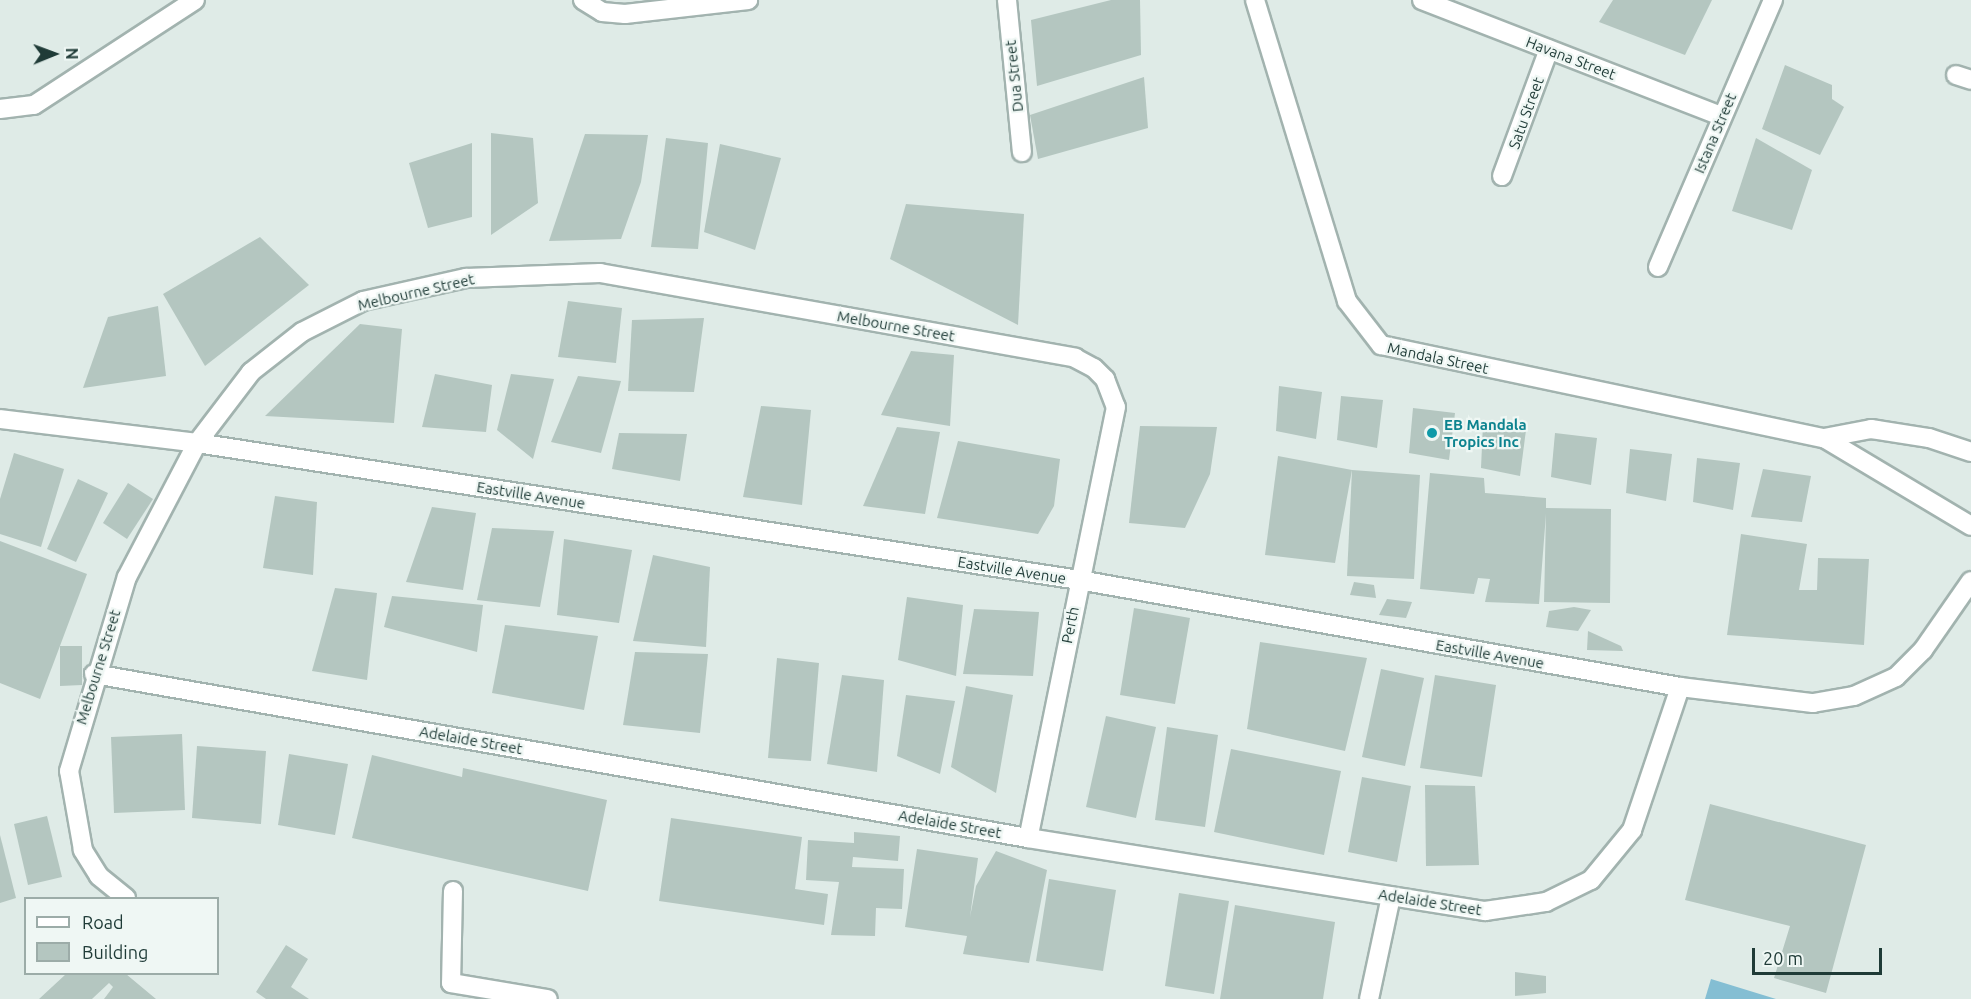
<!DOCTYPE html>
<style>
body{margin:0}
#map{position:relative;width:1971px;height:999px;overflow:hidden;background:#dfebe7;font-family:Ubuntu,sans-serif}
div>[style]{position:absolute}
.water>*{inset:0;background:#84bed3}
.building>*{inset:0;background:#b4c6c0}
.roads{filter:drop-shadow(2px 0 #a2b3af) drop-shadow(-2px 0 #a2b3af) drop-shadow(0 2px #a2b3af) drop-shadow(0 -2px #a2b3af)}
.lane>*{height:18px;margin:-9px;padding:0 9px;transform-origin:9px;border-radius:9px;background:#fff}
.street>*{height:18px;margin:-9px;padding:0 9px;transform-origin:9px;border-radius:9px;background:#fff}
.secondary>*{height:18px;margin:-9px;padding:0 9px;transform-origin:9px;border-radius:9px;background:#fff}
.dots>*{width:16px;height:16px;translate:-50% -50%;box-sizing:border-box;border:3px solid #eff7f4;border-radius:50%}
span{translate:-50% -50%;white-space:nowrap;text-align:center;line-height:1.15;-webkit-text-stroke:4.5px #eff7f4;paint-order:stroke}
.street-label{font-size:15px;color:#1f3b37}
.culture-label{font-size:15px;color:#0d838f;font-weight:700}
.left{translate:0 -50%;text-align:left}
.legend{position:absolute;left:24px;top:897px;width:195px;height:78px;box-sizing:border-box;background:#eff7f4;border:2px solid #9caca8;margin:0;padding:8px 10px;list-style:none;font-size:18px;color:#1f3b37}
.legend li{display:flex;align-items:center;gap:12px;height:30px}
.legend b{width:30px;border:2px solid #9caca8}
.north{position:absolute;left:24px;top:24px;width:60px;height:60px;-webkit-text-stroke:4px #eff7f4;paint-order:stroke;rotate:89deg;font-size:16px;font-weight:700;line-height:24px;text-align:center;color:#1f3b37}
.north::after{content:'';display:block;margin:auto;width:21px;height:27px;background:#1f3b37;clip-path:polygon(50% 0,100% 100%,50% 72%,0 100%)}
.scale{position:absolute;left:1752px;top:948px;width:130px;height:27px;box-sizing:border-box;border:3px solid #1f3b37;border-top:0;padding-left:8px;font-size:18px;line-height:21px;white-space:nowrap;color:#1f3b37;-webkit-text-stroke:4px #eff7f4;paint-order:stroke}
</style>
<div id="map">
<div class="water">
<div style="clip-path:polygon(1711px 979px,1776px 999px,1705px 999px)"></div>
</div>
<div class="building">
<div style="clip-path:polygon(1111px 0,1140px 0,1141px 55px,1037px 86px,1031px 20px)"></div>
<div style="clip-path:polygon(1613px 0,1712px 0,1685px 55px,1599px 22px)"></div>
<div style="clip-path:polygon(1785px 65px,1832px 85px,1832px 99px,1844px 107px,1820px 155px,1762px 129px)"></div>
<div style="clip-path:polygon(1144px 77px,1148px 128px,1038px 159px,1030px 115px)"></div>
<div style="clip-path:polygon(491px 133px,533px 138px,538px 203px,491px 235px)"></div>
<div style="clip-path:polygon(585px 134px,648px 135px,641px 182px,621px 239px,549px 241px)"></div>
<div style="clip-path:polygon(666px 138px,708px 143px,698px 249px,651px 247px)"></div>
<div style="clip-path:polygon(1756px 138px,1812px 170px,1792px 230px,1732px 211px)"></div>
<div style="clip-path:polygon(472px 143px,472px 217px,428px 228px,409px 163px)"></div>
<div style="clip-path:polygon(720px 144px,781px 158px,755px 250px,704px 232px)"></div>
<div style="clip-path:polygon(906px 204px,1024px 214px,1018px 325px,890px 259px)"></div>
<div style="clip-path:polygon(260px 237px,309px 285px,205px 366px,163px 294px)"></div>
<div style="clip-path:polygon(568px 301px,622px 308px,616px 363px,558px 357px)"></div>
<div style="clip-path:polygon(158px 306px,166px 376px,83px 388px,108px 317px)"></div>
<div style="clip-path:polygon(704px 318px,694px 392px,628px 391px,632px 320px)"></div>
<div style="clip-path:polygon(360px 324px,402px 329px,394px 423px,265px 416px)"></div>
<div style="clip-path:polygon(911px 351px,954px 355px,950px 426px,881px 415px)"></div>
<div style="clip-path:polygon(435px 374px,492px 385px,486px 432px,422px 427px)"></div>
<div style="clip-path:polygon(511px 374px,554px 379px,533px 459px,497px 430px)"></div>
<div style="clip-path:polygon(578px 376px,621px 381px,601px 453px,551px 442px)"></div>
<div style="clip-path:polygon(1279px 386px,1322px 392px,1316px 439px,1276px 431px)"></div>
<div style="clip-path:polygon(1341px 396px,1383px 400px,1377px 448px,1337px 440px)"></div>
<div style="clip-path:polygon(761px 406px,811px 410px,802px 505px,743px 497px)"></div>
<div style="clip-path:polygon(1413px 408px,1455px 413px,1449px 460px,1409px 453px)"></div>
<div style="clip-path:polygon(1483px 424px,1526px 430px,1520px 476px,1481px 468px)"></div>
<div style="clip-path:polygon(1140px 426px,1217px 427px,1210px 474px,1185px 528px,1129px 523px)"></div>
<div style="clip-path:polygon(897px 427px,940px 432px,925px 514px,863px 506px)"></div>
<div style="clip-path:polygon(619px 433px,687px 434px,680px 481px,612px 469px)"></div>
<div style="clip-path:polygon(1555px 433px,1597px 438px,1591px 485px,1551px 477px)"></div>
<div style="clip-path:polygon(958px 441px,1060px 459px,1054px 506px,1038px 534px,937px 518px)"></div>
<div style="clip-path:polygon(1630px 449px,1672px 454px,1666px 501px,1626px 493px)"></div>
<div style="clip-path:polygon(14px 453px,64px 469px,41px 547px,0 534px,0 499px)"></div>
<div style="clip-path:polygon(1278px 456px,1352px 470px,1335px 563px,1265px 555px)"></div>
<div style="clip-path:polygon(1697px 458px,1740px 463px,1733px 510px,1693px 502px)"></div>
<div style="clip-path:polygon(1763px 469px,1811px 476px,1802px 522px,1751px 517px)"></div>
<div style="clip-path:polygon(1352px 470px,1420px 475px,1414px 579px,1347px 576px)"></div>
<div style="clip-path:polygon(1430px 473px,1484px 478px,1485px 493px,1546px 498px,1546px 508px,1611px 509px,1610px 603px,1544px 602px,1546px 514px,1539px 604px,1485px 602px,1490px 579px,1478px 578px,1474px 594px,1420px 589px)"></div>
<div style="clip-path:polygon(78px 479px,108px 493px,76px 562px,47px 549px)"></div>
<div style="clip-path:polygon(128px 483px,153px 499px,127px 539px,103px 523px)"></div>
<div style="clip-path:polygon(275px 496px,317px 502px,313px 575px,263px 568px)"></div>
<div style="clip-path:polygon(432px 507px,476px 513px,463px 590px,406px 582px)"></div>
<div style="clip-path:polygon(492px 528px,554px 531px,540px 607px,477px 600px)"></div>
<div style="clip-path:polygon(1741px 534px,1807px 544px,1799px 590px,1817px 590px,1818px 558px,1869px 559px,1864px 645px,1727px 635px)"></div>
<div style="clip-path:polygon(564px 539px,632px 550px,619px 623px,557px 615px)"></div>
<div style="clip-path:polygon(0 541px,87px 574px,40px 699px,0 683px)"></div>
<div style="clip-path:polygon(653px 555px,710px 567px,706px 647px,633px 641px)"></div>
<div style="clip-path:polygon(1354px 582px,1374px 585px,1376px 598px,1350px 595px)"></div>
<div style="clip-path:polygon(335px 588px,377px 593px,367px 680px,312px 671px)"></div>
<div style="clip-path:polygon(392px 596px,483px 605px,477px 652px,384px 627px)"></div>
<div style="clip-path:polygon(907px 597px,963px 605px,956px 676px,898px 660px)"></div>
<div style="clip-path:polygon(1387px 599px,1412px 602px,1406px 618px,1379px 615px)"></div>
<div style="clip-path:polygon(1574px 607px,1591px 610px,1578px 631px,1546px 627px,1549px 611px)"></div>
<div style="clip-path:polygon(1134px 608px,1190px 618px,1175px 704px,1120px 695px)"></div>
<div style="clip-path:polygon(974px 609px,1039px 612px,1033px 676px,963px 674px)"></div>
<div style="clip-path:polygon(505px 625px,598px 636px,584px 710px,492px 693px)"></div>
<div style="clip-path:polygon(1588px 631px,1621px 646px,1623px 651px,1587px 650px)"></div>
<div style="clip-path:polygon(1260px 642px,1367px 658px,1345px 751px,1247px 729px)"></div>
<div style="clip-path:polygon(60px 646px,82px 646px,82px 685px,60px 686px)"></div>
<div style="clip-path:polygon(635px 652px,708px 654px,700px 733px,623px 725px)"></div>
<div style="clip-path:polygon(777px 658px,819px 663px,811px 761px,768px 758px)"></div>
<div style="clip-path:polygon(1381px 669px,1424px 678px,1405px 766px,1362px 757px)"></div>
<div style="clip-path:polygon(842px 675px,884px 680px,877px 772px,827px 764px)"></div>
<div style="clip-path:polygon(1435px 675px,1496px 685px,1482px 777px,1420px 768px)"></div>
<div style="clip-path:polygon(966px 686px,1013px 695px,996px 793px,951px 767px)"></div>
<div style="clip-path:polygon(906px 695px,955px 701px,940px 774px,897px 756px)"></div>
<div style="clip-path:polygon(1106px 716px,1156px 727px,1136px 818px,1086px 807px)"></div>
<div style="clip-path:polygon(1167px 727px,1218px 735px,1205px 827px,1155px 820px)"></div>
<div style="clip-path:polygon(182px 734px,185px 810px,114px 813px,111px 737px)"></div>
<div style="clip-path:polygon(197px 746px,266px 751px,261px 824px,192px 818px)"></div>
<div style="clip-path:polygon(1231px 749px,1341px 771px,1324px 855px,1214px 832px)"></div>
<div style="clip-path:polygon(289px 754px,348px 764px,335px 835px,278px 825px)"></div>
<div style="clip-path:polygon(372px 755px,462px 777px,463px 768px,607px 800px,588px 891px,352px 838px)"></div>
<div style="clip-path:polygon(1362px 777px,1411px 786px,1397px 862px,1348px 852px)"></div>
<div style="clip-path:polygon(1425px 785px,1475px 786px,1479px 865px,1426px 866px)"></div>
<div style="clip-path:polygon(1710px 804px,1866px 845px,1826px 993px,1774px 978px,1790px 926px,1685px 900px)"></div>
<div style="clip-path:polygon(47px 816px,62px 877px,28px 885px,14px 824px)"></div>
<div style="clip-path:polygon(671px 818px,802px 837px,795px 889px,828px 894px,824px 925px,659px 901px)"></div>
<div style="clip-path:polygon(854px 832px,900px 836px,898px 861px,853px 857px,852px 867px,904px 869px,902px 909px,876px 908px,875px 936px,831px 935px,839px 882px,806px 880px,808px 840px,854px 843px)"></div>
<div style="clip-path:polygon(0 835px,16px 898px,0 903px)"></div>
<div style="clip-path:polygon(917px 849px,978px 858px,970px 917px,976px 886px,996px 851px,1047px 870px,1029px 963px,963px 954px,967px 936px,905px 927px)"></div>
<div style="clip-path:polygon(1049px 879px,1116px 890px,1103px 971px,1036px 961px)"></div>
<div style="clip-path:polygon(1179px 893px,1229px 901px,1214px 994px,1165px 986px)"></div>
<div style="clip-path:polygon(1235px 905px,1335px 922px,1323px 999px,1220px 999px)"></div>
<div style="clip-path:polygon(286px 945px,308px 959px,291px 987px,309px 999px,266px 999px,256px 992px)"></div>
<div style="clip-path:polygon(1515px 972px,1546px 976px,1546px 993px,1515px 996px)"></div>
<div style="clip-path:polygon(66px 974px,126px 974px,156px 999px,104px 999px,113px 987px,109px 983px,92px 999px,39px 999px)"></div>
</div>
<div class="roads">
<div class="lane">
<div style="left:453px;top:891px;width:92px;rotate:91.2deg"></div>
<div style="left:451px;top:983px;width:98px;rotate:9.4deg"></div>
<div style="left:1369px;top:999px;width:105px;rotate:-77.9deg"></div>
</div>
<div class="street">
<div style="left:583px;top:0;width:22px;rotate:32deg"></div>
<div style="left:602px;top:12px;width:23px;rotate:5deg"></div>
<div style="left:625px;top:14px;width:124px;rotate:-6.5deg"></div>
<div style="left:1007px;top:0;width:153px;rotate:84.4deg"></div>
<div style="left:1255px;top:0;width:315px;rotate:73deg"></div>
<div style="left:1347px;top:301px;width:56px;rotate:52.3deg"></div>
<div style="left:1381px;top:345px;width:453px;rotate:11.9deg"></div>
<div style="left:1824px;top:438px;width:48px;rotate:-10.8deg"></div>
<div style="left:1871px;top:429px;width:59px;rotate:8.8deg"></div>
<div style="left:1929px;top:438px;width:44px;rotate:18.4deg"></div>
<div style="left:1422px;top:0;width:321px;rotate:21.2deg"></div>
<div style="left:1956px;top:75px;width:16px;rotate:18deg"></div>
<div style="left:0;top:109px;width:34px;rotate:-7deg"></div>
<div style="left:34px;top:105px;width:192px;rotate:-33.1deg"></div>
<div style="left:1502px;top:176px;width:135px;rotate:-69.7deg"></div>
<div style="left:1658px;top:267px;width:291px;rotate:-66.7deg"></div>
<div style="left:1824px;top:438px;width:171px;rotate:30.9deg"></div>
<div style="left:94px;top:674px;width:948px;rotate:9.96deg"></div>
<div style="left:1028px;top:838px;width:463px;rotate:9.1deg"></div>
<div style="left:1485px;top:911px;width:62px;rotate:-8.4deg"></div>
<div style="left:1546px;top:902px;width:50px;rotate:-26.1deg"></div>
<div style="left:1591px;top:880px;width:65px;rotate:-50.6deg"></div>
<div style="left:1632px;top:830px;width:151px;rotate:-71.4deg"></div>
<div style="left:126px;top:898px;width:35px;rotate:-141deg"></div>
<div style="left:99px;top:876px;width:31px;rotate:-122deg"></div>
<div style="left:83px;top:850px;width:80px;rotate:-100deg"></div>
<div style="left:69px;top:771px;width:202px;rotate:-73.4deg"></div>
<div style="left:127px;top:577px;width:151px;rotate:-62.4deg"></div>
<div style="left:197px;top:443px;width:89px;rotate:-52.7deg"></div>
<div style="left:251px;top:372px;width:65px;rotate:-38.1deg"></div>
<div style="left:302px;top:332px;width:68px;rotate:-26.9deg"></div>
<div style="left:363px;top:301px;width:106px;rotate:-12.6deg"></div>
<div style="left:466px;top:278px;width:134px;rotate:-2.1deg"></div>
<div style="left:600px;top:273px;width:483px;rotate:10.1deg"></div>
<div style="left:1075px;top:358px;width:21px;rotate:28deg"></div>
<div style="left:1094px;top:368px;width:16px;rotate:45deg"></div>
<div style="left:1105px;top:379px;width:30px;rotate:69deg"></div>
<div style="left:1116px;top:407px;width:440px;rotate:101.5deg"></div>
</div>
<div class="secondary">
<div style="left:0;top:419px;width:198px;rotate:6.9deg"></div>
<div style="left:197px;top:443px;width:893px;rotate:8.83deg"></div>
<div style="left:1079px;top:580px;width:610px;rotate:10.09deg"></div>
<div style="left:1680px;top:687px;width:134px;rotate:6.9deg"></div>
<div style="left:1813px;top:703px;width:42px;rotate:-9.7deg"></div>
<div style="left:1854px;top:696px;width:46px;rotate:-24.3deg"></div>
<div style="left:1896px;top:677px;width:38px;rotate:-45deg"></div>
<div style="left:1923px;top:650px;width:84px;rotate:-55.2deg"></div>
</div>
</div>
<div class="dots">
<div style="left:1432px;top:433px;background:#0f9aa8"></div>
</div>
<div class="street-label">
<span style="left:1571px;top:58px;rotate:21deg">Havana Street</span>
<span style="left:1014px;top:76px;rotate:-96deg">Dua Street</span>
<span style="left:1526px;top:113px;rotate:-70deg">Satu Street</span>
<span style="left:1715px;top:133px;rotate:-67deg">Istana Street</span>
<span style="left:416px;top:292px;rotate:-13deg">Melbourne Street</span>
<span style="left:896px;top:326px;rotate:10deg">Melbourne Street</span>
<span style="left:1438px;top:358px;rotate:12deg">Mandala Street</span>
<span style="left:531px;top:495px;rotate:9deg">Eastville Avenue</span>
<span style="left:1012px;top:570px;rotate:9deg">Eastville Avenue</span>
<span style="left:1070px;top:625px;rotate:-79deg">Perth</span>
<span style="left:1490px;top:654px;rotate:10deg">Eastville Avenue</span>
<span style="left:98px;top:667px;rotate:-73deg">Melbourne Street</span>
<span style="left:471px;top:740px;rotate:10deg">Adelaide Street</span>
<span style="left:950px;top:824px;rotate:10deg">Adelaide Street</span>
<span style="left:1430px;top:902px;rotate:9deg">Adelaide Street</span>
</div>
<div class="culture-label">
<span class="left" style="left:1444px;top:433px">EB Mandala<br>Tropics Inc</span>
</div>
<ul class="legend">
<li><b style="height:8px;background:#fff"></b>Road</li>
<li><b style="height:16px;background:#b4c6c0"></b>Building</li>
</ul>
<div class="north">N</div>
<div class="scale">20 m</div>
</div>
